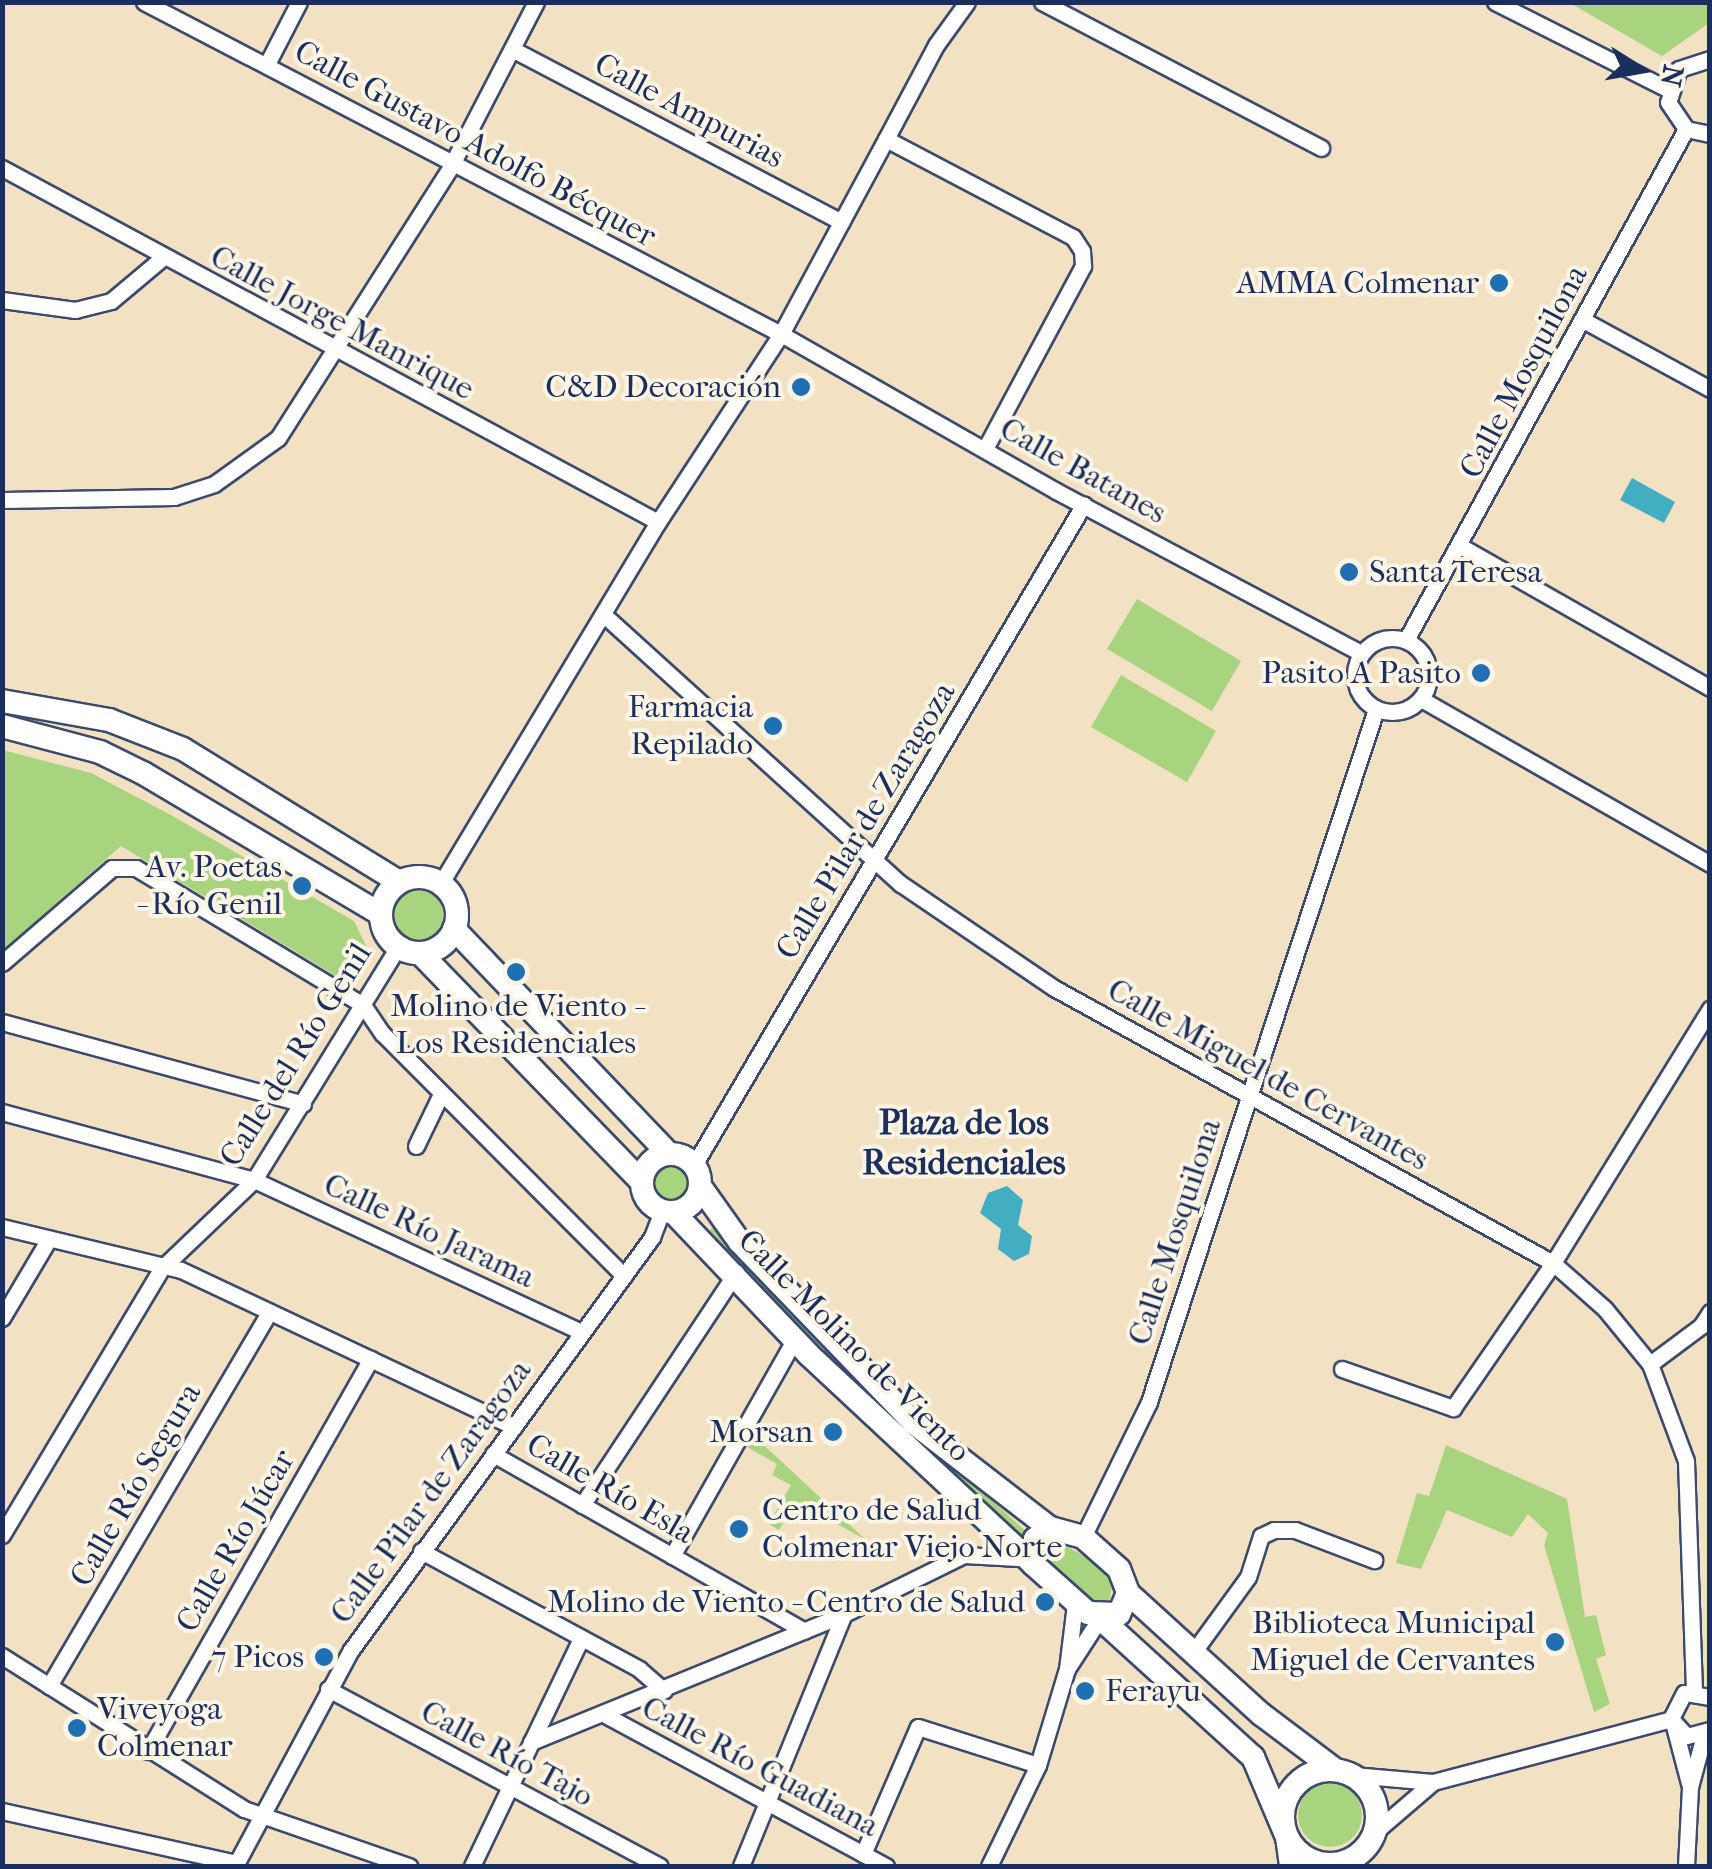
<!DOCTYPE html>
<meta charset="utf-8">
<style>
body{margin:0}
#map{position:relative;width:1712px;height:1869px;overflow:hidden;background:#f3e1c3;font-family:"IM FELL French Canon",serif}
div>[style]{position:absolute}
.green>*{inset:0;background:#a8d480}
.round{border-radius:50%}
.water>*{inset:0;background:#43adc2}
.roads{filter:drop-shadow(2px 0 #3b4a6d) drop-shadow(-2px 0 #3b4a6d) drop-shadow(0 2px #3b4a6d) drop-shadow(0 -2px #3b4a6d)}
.street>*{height:15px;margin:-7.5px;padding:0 7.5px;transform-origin:7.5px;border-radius:7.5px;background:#fff}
.street>.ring{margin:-7.5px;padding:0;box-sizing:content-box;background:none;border:15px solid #fff;border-radius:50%}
.secondary>*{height:22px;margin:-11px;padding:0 11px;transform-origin:11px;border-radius:11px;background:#fff}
.secondary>.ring{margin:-11px;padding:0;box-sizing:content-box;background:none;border:22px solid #fff;border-radius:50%}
.dots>*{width:28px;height:28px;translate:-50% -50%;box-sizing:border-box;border:5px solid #fcf5e5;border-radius:50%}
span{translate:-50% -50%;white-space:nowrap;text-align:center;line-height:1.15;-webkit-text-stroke:8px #fcf5e5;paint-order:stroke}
.street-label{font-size:32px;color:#1b2f5e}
.poi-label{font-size:32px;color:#1b2f5e}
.right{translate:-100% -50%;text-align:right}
.left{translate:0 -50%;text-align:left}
.neighbourhood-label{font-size:35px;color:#1b2f5e;font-weight:700}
.frame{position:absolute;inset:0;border:5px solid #1b2f5e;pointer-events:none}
.north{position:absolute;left:1592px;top:20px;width:100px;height:100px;-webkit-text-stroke:8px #fcf5e5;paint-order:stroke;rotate:101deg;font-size:28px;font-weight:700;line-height:40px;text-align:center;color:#1b2f5e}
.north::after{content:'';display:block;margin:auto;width:35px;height:45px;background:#1b2f5e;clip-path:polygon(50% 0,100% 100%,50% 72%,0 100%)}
</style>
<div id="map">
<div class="green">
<div style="clip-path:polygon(1570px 3px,1709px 3px,1709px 23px,1662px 56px)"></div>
<div style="clip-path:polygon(1137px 599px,1241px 661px,1212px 711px,1107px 649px)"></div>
<div style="clip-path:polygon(1121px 675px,1216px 731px,1187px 782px,1091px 727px)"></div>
<div style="clip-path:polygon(3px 750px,91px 773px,171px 815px,354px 921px,372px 958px,354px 987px,121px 846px,3px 951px)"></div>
<div class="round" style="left:393px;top:890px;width:50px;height:50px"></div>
<div class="round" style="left:653px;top:1166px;width:34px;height:34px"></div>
<div style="clip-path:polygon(715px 1225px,910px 1427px,1029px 1534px,1022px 1545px,806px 1341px,710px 1230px)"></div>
<div style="clip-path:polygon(755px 1437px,866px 1540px,796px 1501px,779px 1530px,769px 1524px,791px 1485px,772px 1475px,777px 1464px,747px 1447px)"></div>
<div style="clip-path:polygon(1446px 1445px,1567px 1499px,1585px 1617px,1596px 1615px,1606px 1655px,1596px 1659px,1610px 1704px,1594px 1712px,1544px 1545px,1548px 1533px,1528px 1514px,1512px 1537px,1447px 1510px,1421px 1569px,1396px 1563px,1417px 1493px,1429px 1496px)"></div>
<div style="clip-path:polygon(1058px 1542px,1098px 1563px,1112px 1584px,1110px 1599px,1096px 1604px,1049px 1564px,1048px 1549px)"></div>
<div class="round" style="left:1298px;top:1783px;width:64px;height:64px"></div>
</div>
<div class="water">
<div style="clip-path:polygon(1632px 478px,1675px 502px,1664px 523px,1620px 500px)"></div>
<div style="clip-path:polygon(1007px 1186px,1023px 1200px,1018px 1225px,1032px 1236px,1029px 1254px,1014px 1261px,998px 1249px,1001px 1229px,980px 1213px,988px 1193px)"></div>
</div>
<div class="roads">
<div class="street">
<div style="left:144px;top:2px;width:718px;rotate:27.53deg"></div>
<div style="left:781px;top:334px;width:317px;rotate:29.7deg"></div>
<div style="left:1056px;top:491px;width:345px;rotate:28deg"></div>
<div style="left:1042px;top:2px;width:315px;rotate:27.6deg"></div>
<div style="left:1495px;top:2px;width:195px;rotate:26.8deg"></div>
<div style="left:512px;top:49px;width:372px;rotate:27.7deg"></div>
<div style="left:1710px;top:59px;width:33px;rotate:162deg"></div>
<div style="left:1679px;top:69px;width:35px;rotate:108deg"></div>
<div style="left:1668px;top:102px;width:32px;rotate:56deg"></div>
<div style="left:1686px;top:129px;width:25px;rotate:12deg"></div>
<div style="left:267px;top:64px;width:70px;rotate:-62.7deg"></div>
<div style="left:886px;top:139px;width:106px;rotate:-62deg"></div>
<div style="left:936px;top:45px;width:53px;rotate:-54.2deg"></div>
<div style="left:2px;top:168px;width:745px;rotate:28.35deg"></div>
<div style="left:2px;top:300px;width:74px;rotate:7.8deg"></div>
<div style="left:75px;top:310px;width:37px;rotate:-14deg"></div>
<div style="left:111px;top:301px;width:65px;rotate:-40deg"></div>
<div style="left:1583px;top:320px;width:145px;rotate:28.5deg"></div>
<div style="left:2px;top:500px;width:172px;rotate:-1deg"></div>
<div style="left:174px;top:497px;width:42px;rotate:-18deg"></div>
<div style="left:214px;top:484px;width:79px;rotate:-35.7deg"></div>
<div style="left:278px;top:438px;width:322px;rotate:-57.5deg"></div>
<div style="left:451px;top:166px;width:185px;rotate:-62.6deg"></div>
<div style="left:1462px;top:547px;width:285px;rotate:29.6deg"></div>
<div style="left:604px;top:615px;width:401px;rotate:42.2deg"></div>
<div style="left:901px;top:884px;width:185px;rotate:34.2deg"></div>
<div style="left:1054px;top:988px;width:570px;rotate:28.86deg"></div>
<div style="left:1553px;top:1263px;width:69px;rotate:41.5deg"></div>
<div style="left:1605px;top:1309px;width:71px;rotate:50.7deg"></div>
<div style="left:1650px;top:1364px;width:103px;rotate:69.6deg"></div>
<div style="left:1686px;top:1461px;width:230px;rotate:88deg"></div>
<div class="ring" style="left:1355px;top:638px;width:59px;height:59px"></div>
<div style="left:1406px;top:640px;width:583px;rotate:-61.28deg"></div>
<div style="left:1421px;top:699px;width:333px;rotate:29.7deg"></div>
<div style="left:441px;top:883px;width:421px;rotate:-59deg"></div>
<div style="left:658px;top:522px;width:225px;rotate:-56.8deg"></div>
<div style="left:781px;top:334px;width:221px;rotate:-61.7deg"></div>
<div style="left:886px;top:139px;width:211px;rotate:27.7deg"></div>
<div style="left:1073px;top:237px;width:17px;rotate:57deg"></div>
<div style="left:1082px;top:251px;width:15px;rotate:86deg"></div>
<div style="left:1083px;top:266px;width:208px;rotate:118.2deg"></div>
<div style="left:2px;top:963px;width:145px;rotate:-40.8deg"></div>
<div style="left:112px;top:868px;width:24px"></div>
<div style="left:136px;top:868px;width:265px;rotate:31.1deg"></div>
<div style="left:363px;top:1005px;width:34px;rotate:56deg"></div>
<div style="left:382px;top:1033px;width:343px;rotate:45.1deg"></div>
<div style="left:2px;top:1022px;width:312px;rotate:15.2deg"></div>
<div style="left:2px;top:1112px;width:261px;rotate:15.1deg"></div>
<div style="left:254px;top:1180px;width:361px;rotate:24.9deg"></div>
<div style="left:416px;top:1146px;width:58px;rotate:-64.3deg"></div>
<div style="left:694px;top:1165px;width:767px;rotate:-59.46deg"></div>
<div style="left:2px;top:1227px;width:184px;rotate:13.5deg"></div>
<div style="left:181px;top:1270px;width:368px;rotate:25.2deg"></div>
<div style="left:2px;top:1318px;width:92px;rotate:-59.3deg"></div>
<div style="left:1650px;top:1364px;width:64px;rotate:-36.7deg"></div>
<div style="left:1701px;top:1326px;width:17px;rotate:-57deg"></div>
<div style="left:1342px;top:1369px;width:118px;rotate:19.4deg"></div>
<div style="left:1453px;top:1408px;width:176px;rotate:-55.4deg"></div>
<div style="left:1553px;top:1263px;width:299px;rotate:-58.3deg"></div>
<div style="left:493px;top:1454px;width:358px;rotate:29.6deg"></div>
<div style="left:582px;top:1505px;width:279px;rotate:-56.5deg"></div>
<div style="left:2px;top:1535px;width:311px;rotate:-59.1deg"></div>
<div style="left:162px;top:1268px;width:127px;rotate:-43.7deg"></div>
<div style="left:254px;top:1180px;width:274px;rotate:-58.3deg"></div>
<div style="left:1083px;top:1537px;width:150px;rotate:-63.9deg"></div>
<div style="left:1149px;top:1402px;width:729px;rotate:-71.86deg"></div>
<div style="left:421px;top:1551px;width:248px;rotate:28.4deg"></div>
<div style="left:639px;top:1669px;width:33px;rotate:41deg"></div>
<div style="left:672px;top:1556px;width:249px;rotate:-60.5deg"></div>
<div style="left:1192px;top:1654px;width:95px;rotate:-54deg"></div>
<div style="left:1248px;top:1577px;width:43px;rotate:-72.4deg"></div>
<div style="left:1261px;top:1536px;width:14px;rotate:-25deg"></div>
<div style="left:1274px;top:1530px;width:21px"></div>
<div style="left:1295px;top:1530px;width:85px;rotate:20.8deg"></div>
<div style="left:2px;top:1656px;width:286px;rotate:32.3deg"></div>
<div style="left:244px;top:1809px;width:175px;rotate:19.1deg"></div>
<div style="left:1069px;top:1666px;width:57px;rotate:-57.1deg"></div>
<div style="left:49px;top:1686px;width:434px;rotate:-59.5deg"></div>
<div style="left:328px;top:1689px;width:376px;rotate:28.1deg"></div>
<div style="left:1710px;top:1697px;width:26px;rotate:-171deg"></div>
<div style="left:1684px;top:1693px;width:29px;rotate:117deg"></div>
<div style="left:1671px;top:1719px;width:23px;rotate:47deg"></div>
<div style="left:1687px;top:1736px;width:24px;rotate:-15deg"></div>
<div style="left:607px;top:1716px;width:317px;rotate:28.3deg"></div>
<div style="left:1674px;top:1726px;width:59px;rotate:75.3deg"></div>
<div style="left:531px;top:1742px;width:338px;rotate:-22.2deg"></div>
<div style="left:844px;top:1614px;width:134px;rotate:-26.2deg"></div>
<div style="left:964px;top:1555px;width:54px;rotate:3.2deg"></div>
<div style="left:148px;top:1751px;width:451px;rotate:-60.4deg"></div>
<div style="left:1353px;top:1775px;width:80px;rotate:5deg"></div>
<div style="left:1433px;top:1782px;width:246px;rotate:-14.8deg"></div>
<div style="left:2px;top:1811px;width:240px;rotate:12.5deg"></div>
<div style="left:1376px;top:1831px;width:75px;rotate:-40.7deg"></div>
<div style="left:863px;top:1854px;width:138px;rotate:-66.6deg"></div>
<div style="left:918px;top:1727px;width:126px;rotate:17.6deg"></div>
<div style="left:235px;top:1866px;width:245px;rotate:-61.8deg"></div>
<div style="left:351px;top:1650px;width:511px;rotate:-53.91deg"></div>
<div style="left:652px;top:1237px;width:28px;rotate:-69deg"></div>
<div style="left:472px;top:1866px;width:253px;rotate:-64.4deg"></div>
<div style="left:741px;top:1866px;width:272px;rotate:-67.8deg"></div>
<div style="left:989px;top:1866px;width:112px;rotate:-64.1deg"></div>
<div style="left:1038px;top:1765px;width:100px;rotate:-73.2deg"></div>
<div style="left:1067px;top:1669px;width:65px;rotate:-83deg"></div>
<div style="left:1686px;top:1866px;width:79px;rotate:-87.1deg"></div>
<div style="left:1690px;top:1787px;width:54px;rotate:-74.9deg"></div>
</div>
<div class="secondary">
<div style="left:2px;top:701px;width:109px;rotate:10.1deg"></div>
<div style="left:109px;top:720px;width:79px;rotate:21.4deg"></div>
<div style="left:183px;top:749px;width:254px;rotate:31.6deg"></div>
<div style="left:2px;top:726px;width:101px;rotate:14.9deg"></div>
<div style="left:100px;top:752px;width:48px;rotate:26deg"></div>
<div style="left:143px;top:773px;width:276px;rotate:30.7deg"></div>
<div class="ring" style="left:381px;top:877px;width:54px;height:54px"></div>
<div style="left:454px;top:929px;width:311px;rotate:46.3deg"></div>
<div style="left:420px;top:953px;width:319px;rotate:45.9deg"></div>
<div class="ring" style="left:642px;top:1154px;width:36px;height:36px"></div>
<div style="left:700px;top:1186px;width:67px;rotate:54.7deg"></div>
<div style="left:739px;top:1241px;width:252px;rotate:46.1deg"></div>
<div style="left:914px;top:1423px;width:172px;rotate:37.7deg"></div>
<div style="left:673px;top:1212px;width:196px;rotate:46.4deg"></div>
<div style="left:808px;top:1354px;width:308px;rotate:43deg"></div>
<div style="left:1050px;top:1528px;width:34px;rotate:15deg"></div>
<div style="left:1083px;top:1537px;width:48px;rotate:41.6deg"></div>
<div style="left:1119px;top:1569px;width:26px;rotate:69deg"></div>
<div style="left:1128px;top:1593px;width:23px;rotate:113deg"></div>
<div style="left:1119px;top:1614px;width:31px;rotate:-178deg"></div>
<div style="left:1088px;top:1613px;width:74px;rotate:-138.3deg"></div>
<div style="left:1033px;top:1564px;width:25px;rotate:-85deg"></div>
<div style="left:1035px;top:1539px;width:19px;rotate:-36deg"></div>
<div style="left:1128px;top:1593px;width:180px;rotate:42.3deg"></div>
<div style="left:1261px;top:1714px;width:91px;rotate:37deg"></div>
<div style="left:1100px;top:1618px;width:207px;rotate:42.3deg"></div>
<div style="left:1253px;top:1757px;width:87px;rotate:67deg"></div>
<div style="left:1287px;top:1837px;width:29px;rotate:82deg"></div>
<div class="ring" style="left:1283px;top:1770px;width:72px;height:72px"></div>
</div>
</div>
<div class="dots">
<div style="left:1499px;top:283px;background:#1f6fb2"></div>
<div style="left:801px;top:387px;background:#1f6fb2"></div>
<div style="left:1349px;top:572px;background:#1f6fb2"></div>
<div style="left:1481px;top:673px;background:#1f6fb2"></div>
<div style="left:773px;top:726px;background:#1f6fb2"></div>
<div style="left:302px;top:886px;background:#1f6fb2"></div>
<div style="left:516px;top:972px;background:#1f6fb2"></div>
<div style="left:833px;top:1432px;background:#1f6fb2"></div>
<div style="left:739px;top:1529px;background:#1f6fb2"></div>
<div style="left:1045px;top:1602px;background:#1f6fb2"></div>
<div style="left:1555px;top:1642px;background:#1f6fb2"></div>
<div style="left:324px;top:1657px;background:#1f6fb2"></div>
<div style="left:1085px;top:1691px;background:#1f6fb2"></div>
<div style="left:77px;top:1728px;background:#1f6fb2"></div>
</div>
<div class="street-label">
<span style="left:689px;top:111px;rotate:28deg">Calle Ampurias</span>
<span style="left:475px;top:144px;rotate:28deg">Calle Gustavo Adolfo Bécquer</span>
<span style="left:342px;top:323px;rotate:28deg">Calle Jorge Manrique</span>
<span style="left:1524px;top:372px;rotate:-62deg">Calle Mosquilona</span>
<span style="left:1083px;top:471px;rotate:29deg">Calle Batanes</span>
<span style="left:866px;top:821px;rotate:-59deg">Calle Pilar de Zaragoza</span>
<span style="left:296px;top:1055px;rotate:-58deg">Calle del Río Genil</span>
<span style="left:1268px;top:1075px;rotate:29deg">Calle Miguel de Cervantes</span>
<span style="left:429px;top:1231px;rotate:25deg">Calle Río Jarama</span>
<span style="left:1175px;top:1232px;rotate:-72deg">Calle Mosquilona</span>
<span style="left:854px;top:1346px;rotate:45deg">Calle Molino de Viento</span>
<span style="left:136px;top:1485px;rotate:-60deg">Calle Río Segura</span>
<span style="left:610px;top:1489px;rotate:30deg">Calle Río Esla</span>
<span style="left:431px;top:1492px;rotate:-54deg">Calle Pilar de Zaragoza</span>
<span style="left:236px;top:1541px;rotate:-60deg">Calle Río Júcar</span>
<span style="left:507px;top:1754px;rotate:28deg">Calle Río Tajo</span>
<span style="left:760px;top:1767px;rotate:28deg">Calle Río Guadiana</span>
</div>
<div class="poi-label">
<span class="right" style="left:1479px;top:283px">AMMA Colmenar</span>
<span class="right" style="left:781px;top:387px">C&amp;D Decoración</span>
<span class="left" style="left:1369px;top:572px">Santa Teresa</span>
<span class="right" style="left:1461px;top:673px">Pasito A Pasito</span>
<span class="right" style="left:753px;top:726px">Farmacia<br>Repilado</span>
<span class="right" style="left:282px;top:886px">Av. Poetas<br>- Río Genil</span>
<span style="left:516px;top:1025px">Molino de Viento -<br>Los Residenciales</span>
<span class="right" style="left:813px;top:1432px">Morsan</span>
<span class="left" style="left:762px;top:1529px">Centro de Salud<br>Colmenar Viejo Norte</span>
<span class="right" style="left:1025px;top:1602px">Molino de Viento - Centro de Salud</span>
<span class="right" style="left:1535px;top:1642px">Biblioteca Municipal<br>Miguel de Cervantes</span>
<span class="right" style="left:304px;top:1657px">7 Picos</span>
<span class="left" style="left:1105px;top:1691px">Ferayu</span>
<span class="left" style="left:97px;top:1728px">Viveyoga<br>Colmenar</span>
</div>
<div class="neighbourhood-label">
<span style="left:964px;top:1143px">Plaza de los<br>Residenciales</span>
</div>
<div class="frame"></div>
<div class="north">N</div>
</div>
